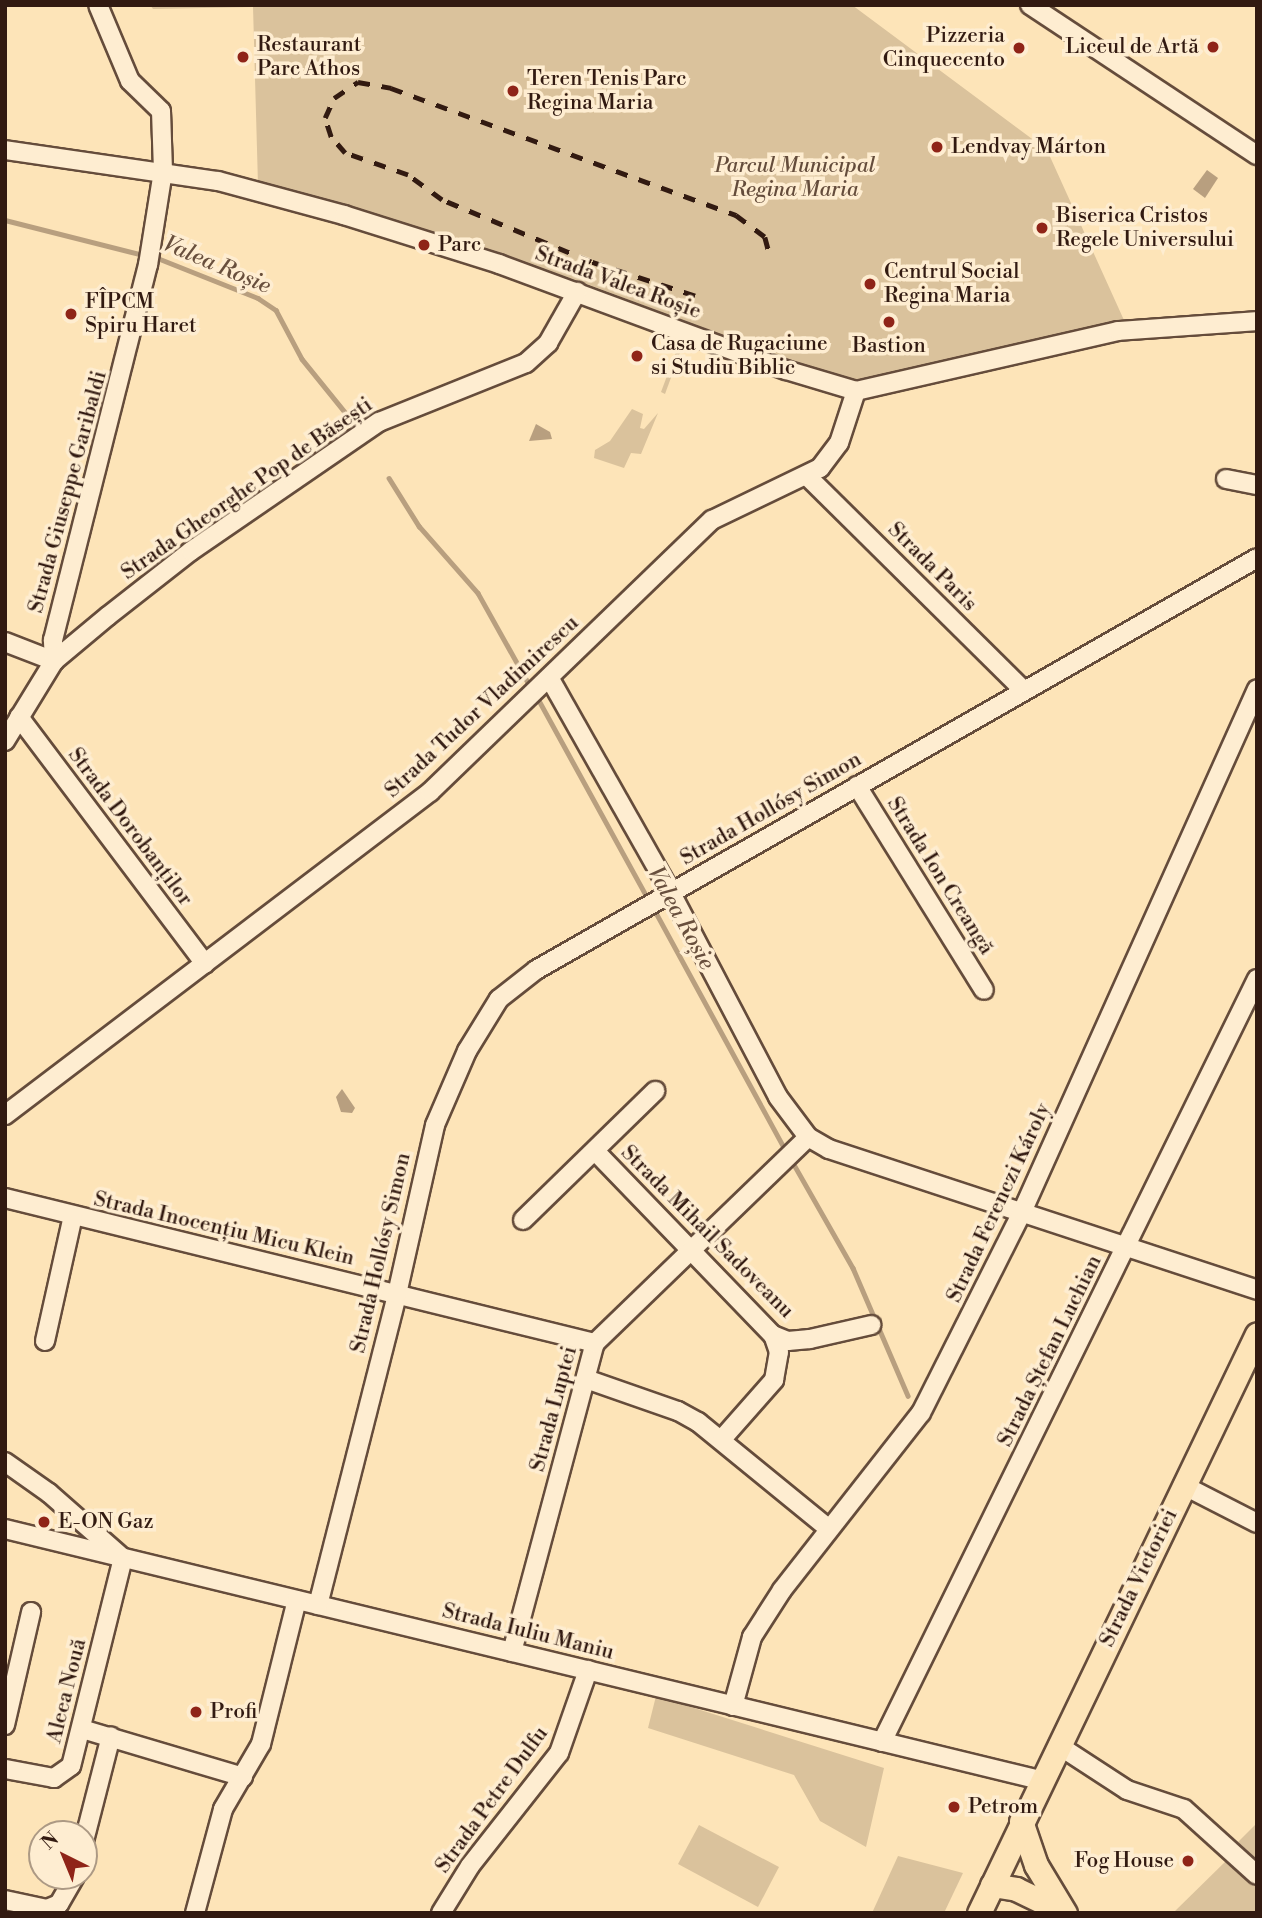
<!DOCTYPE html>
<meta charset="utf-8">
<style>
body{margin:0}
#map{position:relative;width:1262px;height:1918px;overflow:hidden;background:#fde4b8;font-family:"Libre Bodoni",serif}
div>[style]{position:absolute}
.green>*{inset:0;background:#dac29c}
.water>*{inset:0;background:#b89f7f}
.stream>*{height:4.5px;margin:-2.25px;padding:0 2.25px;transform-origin:2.25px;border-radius:2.25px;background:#b89f7f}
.roads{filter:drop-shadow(2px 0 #654c3b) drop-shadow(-2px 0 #654c3b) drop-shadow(0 2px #654c3b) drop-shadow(0 -2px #654c3b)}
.minor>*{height:18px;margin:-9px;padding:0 9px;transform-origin:9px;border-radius:9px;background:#feedd1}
.major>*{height:23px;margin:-11.5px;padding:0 11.5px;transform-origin:11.5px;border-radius:11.5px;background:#fde4b8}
.rail>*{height:4.5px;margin-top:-2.25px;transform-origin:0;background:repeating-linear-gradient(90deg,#321a11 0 12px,transparent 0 24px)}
.dots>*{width:19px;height:19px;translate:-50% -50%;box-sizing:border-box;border:4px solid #feedd1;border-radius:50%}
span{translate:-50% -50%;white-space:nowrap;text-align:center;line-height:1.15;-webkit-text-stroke:7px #feedd1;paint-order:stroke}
.poi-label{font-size:21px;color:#321a11}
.right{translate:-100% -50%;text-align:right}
.left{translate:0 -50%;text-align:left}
.park-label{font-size:21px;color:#644c3b;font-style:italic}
.street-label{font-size:21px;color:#321a11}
.water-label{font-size:23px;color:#684f3d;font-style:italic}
.frame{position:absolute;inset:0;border:7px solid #321a11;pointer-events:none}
.north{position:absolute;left:28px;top:1820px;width:70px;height:70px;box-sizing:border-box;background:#feedd1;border:2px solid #ac9984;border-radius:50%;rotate:317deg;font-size:19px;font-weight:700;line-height:28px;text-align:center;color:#321a11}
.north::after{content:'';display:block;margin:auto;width:24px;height:32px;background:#8f2418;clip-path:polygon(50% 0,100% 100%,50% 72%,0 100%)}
</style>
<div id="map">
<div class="green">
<div style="clip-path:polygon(150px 5px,852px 5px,1047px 150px,1128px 329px,852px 385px,582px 282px,421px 228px,258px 185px,253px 7px,153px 9px)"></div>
<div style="clip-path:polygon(676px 352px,680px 353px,665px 394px,661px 392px)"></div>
<div style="clip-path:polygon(632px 409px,643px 414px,640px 428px,644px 429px,658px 413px,641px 454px,631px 453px,624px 468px,594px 458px,595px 450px,610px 441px)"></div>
<div style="clip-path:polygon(656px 1696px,884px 1768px,866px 1847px,820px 1821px,794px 1775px,648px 1728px)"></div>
<div style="clip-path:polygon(1257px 1823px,1257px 1860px,1238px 1842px)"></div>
<div style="clip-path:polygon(699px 1825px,779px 1867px,758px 1907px,678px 1864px)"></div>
<div style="clip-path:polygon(898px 1856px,963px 1873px,944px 1913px,872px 1913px)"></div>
<div style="clip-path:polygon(1229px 1858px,1257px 1886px,1257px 1913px,1173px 1913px)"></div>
</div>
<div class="water">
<div style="clip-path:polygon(1207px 170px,1218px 178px,1205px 198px,1193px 189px)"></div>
<div style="clip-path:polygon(536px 424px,550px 432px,552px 439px,529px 441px)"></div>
<div style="clip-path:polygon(342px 1089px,355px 1108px,352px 1113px,341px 1112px,336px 1097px)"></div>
</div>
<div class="stream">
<div style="left:5px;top:220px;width:146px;rotate:14.2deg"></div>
<div style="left:155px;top:257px;width:111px;rotate:21.7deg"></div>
<div style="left:258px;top:298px;width:22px;rotate:34deg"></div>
<div style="left:276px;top:310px;width:55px;rotate:62deg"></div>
<div style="left:302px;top:359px;width:87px;rotate:51deg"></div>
<div style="left:389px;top:478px;width:57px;rotate:58deg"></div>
<div style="left:419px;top:526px;width:89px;rotate:48.6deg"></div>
<div style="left:478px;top:593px;width:109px;rotate:60.8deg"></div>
<div style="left:536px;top:695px;width:236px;rotate:61.2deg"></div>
<div style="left:654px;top:909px;width:276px;rotate:61.4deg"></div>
<div style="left:792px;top:1161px;width:123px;rotate:60.3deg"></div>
<div style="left:853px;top:1268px;width:139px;rotate:66.7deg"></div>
</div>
<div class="roads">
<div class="minor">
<div style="left:1030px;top:5px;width:272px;rotate:33.5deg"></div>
<div style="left:5px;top:150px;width:215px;rotate:8.3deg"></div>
<div style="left:218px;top:181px;width:131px;rotate:15.1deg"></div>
<div style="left:344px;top:215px;width:163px;rotate:17.5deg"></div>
<div style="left:499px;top:264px;width:306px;rotate:20.3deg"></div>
<div style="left:786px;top:370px;width:73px;rotate:16.7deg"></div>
<div style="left:856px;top:391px;width:269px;rotate:-12.9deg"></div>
<div style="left:1118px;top:331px;width:139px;rotate:-4.1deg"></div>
<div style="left:808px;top:477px;width:303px;rotate:44.7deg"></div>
<div style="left:1226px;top:479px;width:32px;rotate:11deg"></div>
<div style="left:5px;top:642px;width:53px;rotate:21.2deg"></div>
<div style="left:54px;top:661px;width:21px;rotate:-93deg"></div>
<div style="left:53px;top:640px;width:387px;rotate:-75.8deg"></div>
<div style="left:148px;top:265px;width:95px;rotate:-80.9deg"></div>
<div style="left:163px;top:171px;width:60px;rotate:-91.9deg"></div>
<div style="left:161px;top:111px;width:43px;rotate:-135.9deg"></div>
<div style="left:130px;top:81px;width:82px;rotate:-112.8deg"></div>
<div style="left:550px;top:679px;width:246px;rotate:60.5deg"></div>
<div style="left:671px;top:893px;width:230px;rotate:62.3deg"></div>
<div style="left:778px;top:1097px;width:50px;rotate:53.1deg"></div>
<div style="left:808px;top:1137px;width:24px;rotate:30deg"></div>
<div style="left:829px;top:1149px;width:451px;rotate:18.2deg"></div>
<div style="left:19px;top:717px;width:309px;rotate:53deg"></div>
<div style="left:5px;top:741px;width:94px;rotate:-58.5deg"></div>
<div style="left:54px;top:661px;width:70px;rotate:-39.8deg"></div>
<div style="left:108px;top:616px;width:105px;rotate:-38.1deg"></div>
<div style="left:191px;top:551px;width:228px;rotate:-34.5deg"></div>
<div style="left:379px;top:422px;width:158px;rotate:-21.9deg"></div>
<div style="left:526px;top:363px;width:30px;rotate:-42deg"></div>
<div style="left:548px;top:343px;width:59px;rotate:-60.4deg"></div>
<div style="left:857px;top:786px;width:240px;rotate:58.1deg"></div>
<div style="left:5px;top:1115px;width:534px;rotate:-37.23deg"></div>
<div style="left:430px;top:792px;width:392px;rotate:-44deg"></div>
<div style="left:712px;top:520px;width:120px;rotate:-25.7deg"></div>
<div style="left:820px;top:468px;width:31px;rotate:-53deg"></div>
<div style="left:839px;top:443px;width:55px;rotate:-71.9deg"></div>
<div style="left:596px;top:1152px;width:255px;rotate:46deg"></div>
<div style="left:773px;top:1335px;width:16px;rotate:22deg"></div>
<div style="left:788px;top:1341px;width:22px;rotate:-5deg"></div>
<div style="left:810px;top:1339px;width:63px;rotate:-12.9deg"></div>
<div style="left:5px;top:1198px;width:608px;rotate:13.81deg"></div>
<div style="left:523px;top:1220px;width:185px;rotate:-44.3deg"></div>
<div style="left:45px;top:1341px;width:128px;rotate:-77.4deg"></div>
<div style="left:586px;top:1379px;width:97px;rotate:19.2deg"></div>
<div style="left:678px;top:1411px;width:23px;rotate:29deg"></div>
<div style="left:698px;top:1422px;width:168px;rotate:39.2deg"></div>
<div style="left:722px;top:1439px;width:79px;rotate:-48.6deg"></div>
<div style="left:774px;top:1380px;width:28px;rotate:-80deg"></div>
<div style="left:779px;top:1352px;width:18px;rotate:-109deg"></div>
<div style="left:5px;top:1462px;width:54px;rotate:35.2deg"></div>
<div style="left:49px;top:1493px;width:98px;rotate:41.3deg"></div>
<div style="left:123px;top:1558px;width:214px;rotate:104deg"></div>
<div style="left:71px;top:1766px;width:21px;rotate:145deg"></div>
<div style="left:54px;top:1778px;width:50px;rotate:-169.6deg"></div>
<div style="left:1183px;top:1485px;width:83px;rotate:27.2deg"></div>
<div style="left:5px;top:1529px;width:1065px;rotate:13.63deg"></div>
<div style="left:318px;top:1605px;width:321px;rotate:-75.7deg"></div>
<div style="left:397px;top:1294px;width:173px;rotate:-77.3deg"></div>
<div style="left:435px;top:1125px;width:81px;rotate:-66.6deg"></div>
<div style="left:467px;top:1051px;width:61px;rotate:-58.4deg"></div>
<div style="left:499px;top:999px;width:47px;rotate:-38.1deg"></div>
<div style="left:536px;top:970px;width:830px;rotate:-29.74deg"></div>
<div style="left:512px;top:1652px;width:320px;rotate:-75deg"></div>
<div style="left:595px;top:1343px;width:296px;rotate:-44deg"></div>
<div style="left:733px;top:1706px;width:72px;rotate:-74.6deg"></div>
<div style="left:752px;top:1637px;width:56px;rotate:-57.4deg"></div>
<div style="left:782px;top:1590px;width:225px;rotate:-51.9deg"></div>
<div style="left:921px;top:1413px;width:225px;rotate:-63.3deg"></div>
<div style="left:1022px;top:1212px;width:573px;rotate:-65.8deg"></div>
<div style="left:5px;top:1725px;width:116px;rotate:-77deg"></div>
<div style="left:82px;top:1729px;width:168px;rotate:16.6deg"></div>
<div style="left:882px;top:1742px;width:850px;rotate:-63.83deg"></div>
<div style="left:1058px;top:1745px;width:82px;rotate:33.1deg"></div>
<div style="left:1127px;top:1790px;width:60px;rotate:18.4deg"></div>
<div style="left:1184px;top:1809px;width:98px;rotate:42.1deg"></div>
<div style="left:84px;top:1841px;width:108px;rotate:-75.6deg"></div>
<div style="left:5px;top:1900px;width:43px;rotate:12.1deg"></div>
<div style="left:47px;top:1909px;width:13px;rotate:-23deg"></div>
<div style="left:59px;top:1904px;width:32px;rotate:-60deg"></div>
<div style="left:195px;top:1913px;width:108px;rotate:-74.9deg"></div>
<div style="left:223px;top:1809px;width:75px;rotate:-59.7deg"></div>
<div style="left:261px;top:1744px;width:148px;rotate:-76deg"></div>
<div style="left:441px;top:1913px;width:55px;rotate:-58.3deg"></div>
<div style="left:470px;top:1866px;width:144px;rotate:-51.8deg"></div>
<div style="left:559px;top:1753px;width:88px;rotate:-70.7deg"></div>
</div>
<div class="major">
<div style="left:1021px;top:1821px;width:46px;rotate:71.2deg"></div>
<div style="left:1036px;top:1865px;width:56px;rotate:58.9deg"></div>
<div style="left:992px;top:1885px;width:24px;rotate:9deg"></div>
<div style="left:1016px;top:1889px;width:51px;rotate:25.6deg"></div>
<div style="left:979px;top:1913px;width:642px;rotate:-64.35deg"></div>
</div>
</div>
<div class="rail">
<div style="left:695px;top:296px;width:109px;rotate:-161.9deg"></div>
<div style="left:591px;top:262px;width:161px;rotate:-157.4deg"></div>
<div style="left:442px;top:200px;width:42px;rotate:-143.7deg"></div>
<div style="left:408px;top:175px;width:67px;rotate:-160.8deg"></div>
<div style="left:345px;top:153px;width:21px;rotate:-131deg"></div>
<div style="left:331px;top:137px;width:20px;rotate:-108deg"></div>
<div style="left:325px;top:118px;width:22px;rotate:-66deg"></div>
<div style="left:334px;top:98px;width:29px;rotate:-34deg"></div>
<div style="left:358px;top:82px;width:34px;rotate:10deg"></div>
<div style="left:391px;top:88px;width:368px;rotate:20.2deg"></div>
<div style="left:736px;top:215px;width:36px;rotate:37deg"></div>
<div style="left:765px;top:237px;width:16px;rotate:75deg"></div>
</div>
<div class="dots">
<div style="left:1213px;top:47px;background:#8f2418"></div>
<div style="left:1019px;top:48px;background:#8f2418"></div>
<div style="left:243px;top:57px;background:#8f2418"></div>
<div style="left:513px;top:91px;background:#8f2418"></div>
<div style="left:937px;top:147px;background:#8f2418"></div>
<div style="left:1042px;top:228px;background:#8f2418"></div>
<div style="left:424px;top:245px;background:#8f2418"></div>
<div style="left:870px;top:284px;background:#8f2418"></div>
<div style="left:71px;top:314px;background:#8f2418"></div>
<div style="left:889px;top:322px;background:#8f2418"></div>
<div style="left:637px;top:356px;background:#8f2418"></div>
<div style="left:44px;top:1522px;background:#8f2418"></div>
<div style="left:196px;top:1712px;background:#8f2418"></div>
<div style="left:954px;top:1807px;background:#8f2418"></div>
<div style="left:1188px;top:1861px;background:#8f2418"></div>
</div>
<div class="poi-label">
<span class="right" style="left:1005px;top:48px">Pizzeria<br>Cinquecento</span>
<span class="left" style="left:257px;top:57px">Restaurant<br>Parc Athos</span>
<span class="right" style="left:1199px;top:47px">Liceul de Artă</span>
<span class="left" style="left:527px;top:91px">Teren Tenis Parc<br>Regina Maria</span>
<span class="left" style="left:951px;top:147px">Lendvay Márton</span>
<span class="left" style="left:1056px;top:228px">Biserica Cristos<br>Regele Universului</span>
<span class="left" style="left:438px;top:245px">Parc</span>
<span class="left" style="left:884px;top:284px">Centrul Social<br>Regina Maria</span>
<span class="left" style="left:85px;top:314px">FÎPCM<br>Spiru Haret</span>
<span class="left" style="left:651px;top:356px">Casa de Rugaciune<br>si Studiu Biblic</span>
<span style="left:889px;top:346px">Bastion</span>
<span class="left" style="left:58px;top:1522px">E-ON Gaz</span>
<span class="left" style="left:210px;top:1712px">Profi</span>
<span class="left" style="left:968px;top:1807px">Petrom</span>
<span class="right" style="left:1174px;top:1861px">Fog House</span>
</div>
<div class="park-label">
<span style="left:795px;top:178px">Parcul Municipal<br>Regina Maria</span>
</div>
<div class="street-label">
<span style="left:618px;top:283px;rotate:20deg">Strada Valea Roșie</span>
<span style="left:247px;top:489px;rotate:-35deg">Strada Gheorghe Pop de Băsești</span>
<span style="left:68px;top:492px;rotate:-75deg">Strada Giuseppe Garibaldi</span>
<span style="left:932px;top:567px;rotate:45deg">Strada Paris</span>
<span style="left:482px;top:707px;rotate:-43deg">Strada Tudor Vladimirescu</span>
<span style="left:771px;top:809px;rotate:-30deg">Strada Hollósy Simon</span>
<span style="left:130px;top:827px;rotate:53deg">Strada Dorobanților</span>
<span style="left:940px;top:876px;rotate:58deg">Strada Ion Creangă</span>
<span style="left:999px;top:1203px;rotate:-65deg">Strada Ferenczi Károly</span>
<span style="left:224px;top:1229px;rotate:13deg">Strada Inocențiu Micu Klein</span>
<span style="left:707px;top:1232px;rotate:45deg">Strada Mihail Sadoveanu</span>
<span style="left:381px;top:1253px;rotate:-77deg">Strada Hollósy Simon</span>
<span style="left:1050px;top:1351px;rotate:-64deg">Strada Ștefan Luchian</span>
<span style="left:554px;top:1409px;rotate:-75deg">Strada Luptei</span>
<span style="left:1139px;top:1578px;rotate:-64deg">Strada Victoriei</span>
<span style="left:528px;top:1632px;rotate:14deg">Strada Iuliu Maniu</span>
<span style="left:67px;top:1691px;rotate:-76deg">Aleea Nouă</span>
<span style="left:492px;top:1800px;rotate:-54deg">Strada Petre Dulfu</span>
</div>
<div class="water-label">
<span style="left:217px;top:265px;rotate:23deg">Valea Roșie</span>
<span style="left:681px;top:918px;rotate:61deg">Valea Roșie</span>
</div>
<div class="frame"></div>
<div class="north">N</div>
</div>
